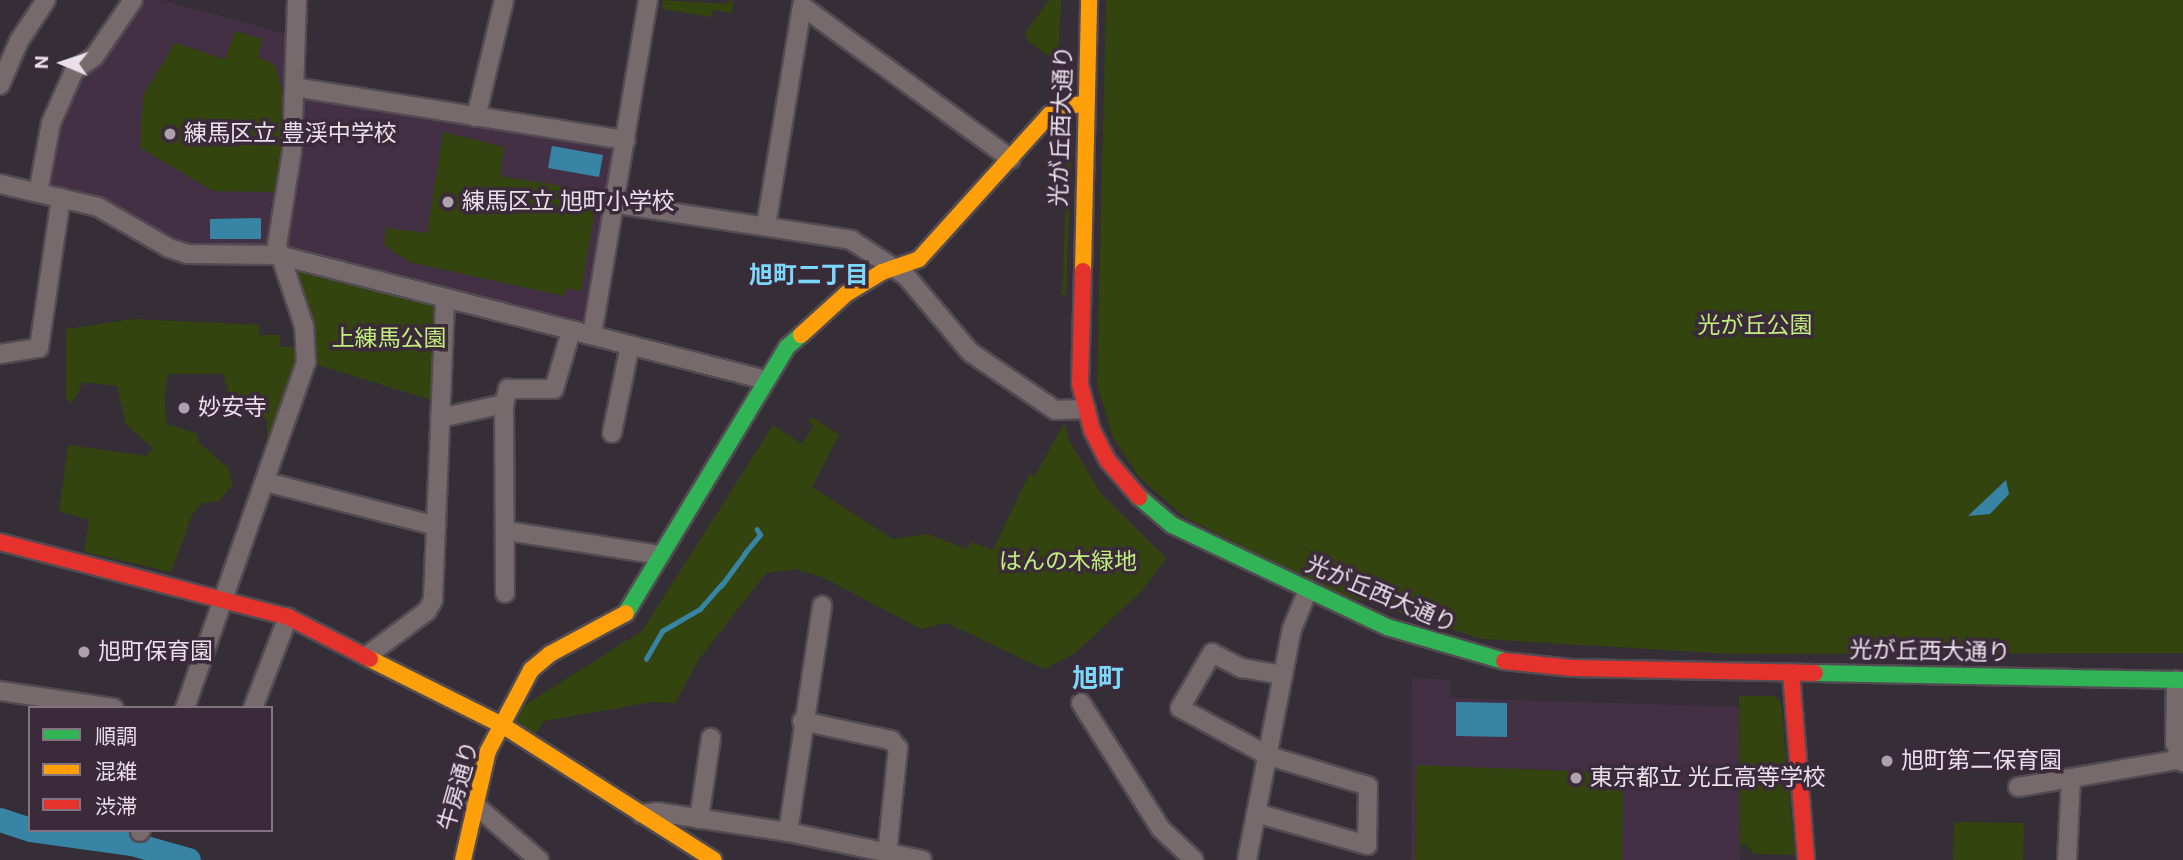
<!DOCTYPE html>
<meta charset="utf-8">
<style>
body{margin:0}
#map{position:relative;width:2183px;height:860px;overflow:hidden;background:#362e36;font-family:Roboto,"Noto Sans JP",sans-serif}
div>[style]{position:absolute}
.built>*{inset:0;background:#443044}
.green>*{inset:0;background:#33440f}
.water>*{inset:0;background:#3884a5}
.stream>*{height:4.5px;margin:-2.25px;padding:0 2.25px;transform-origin:2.25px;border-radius:2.25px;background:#3884a5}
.river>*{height:24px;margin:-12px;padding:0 12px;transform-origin:12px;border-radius:12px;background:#3884a5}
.roads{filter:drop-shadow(2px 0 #524b52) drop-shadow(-2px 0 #524b52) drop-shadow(0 2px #524b52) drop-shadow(0 -2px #524b52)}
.street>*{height:18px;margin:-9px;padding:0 9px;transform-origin:9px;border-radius:9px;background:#776a6c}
.fast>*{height:16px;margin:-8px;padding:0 8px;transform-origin:8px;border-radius:8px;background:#30b455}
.slow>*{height:16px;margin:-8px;padding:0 8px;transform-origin:8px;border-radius:8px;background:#ff9f0a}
.jam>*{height:16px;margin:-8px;padding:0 8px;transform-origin:8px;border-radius:8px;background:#e5322d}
.dots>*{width:19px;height:19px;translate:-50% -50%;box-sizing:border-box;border:4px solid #3a2a3a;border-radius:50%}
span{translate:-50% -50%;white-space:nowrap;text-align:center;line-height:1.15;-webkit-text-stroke:7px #3a2a3a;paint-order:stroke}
.street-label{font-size:23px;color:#ebe0ea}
.poi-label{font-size:23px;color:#ebe0ea}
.left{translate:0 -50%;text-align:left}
.park-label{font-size:23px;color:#c0ed7b}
.neighbourhood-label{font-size:24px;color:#7cd8fb;font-weight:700}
.quarter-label{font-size:26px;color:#7cd8fb;font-weight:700}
.legend{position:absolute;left:28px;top:706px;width:245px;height:126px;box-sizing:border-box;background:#3a2a3a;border:2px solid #817380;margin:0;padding:9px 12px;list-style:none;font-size:21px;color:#ebe0ea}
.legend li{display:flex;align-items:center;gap:14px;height:35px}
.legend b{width:35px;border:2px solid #817380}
.north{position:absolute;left:28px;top:28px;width:70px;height:70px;-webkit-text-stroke:5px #3a2a3a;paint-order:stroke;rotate:272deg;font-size:19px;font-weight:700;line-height:28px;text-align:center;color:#ebe0ea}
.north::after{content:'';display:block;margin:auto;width:24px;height:32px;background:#ebe0ea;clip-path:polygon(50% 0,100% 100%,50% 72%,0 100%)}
</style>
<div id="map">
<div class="built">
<div style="clip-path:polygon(141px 0,162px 0,290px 35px,286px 146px,267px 250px,196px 250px,46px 183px,56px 123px,76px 76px)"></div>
<div style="clip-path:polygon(305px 96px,616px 148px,587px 318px,581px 322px,292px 250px,284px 242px)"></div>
<div style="clip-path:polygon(1412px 678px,1450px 680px,1450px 698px,1739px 707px,1740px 860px,1411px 860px)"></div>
</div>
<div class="green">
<div style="clip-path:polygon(663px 0,723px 4px,733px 0,732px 13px,712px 10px,711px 17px,662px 9px)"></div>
<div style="clip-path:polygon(1049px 0,1061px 0,1058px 63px,1028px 41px,1025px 33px)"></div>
<div style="clip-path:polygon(1106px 0,2183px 0,2183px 653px,1734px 654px,1482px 639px,1331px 591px,1184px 517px,1138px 476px,1113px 437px,1097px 384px)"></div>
<div style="clip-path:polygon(235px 31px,263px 39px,258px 57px,274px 64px,282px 89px,281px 149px,274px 192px,213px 191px,140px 148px,143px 95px,175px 43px,225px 59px)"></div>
<div style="clip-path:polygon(443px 132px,504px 147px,500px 176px,598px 192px,581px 291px,566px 288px,564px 296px,409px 262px,384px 245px,386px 228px,427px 233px)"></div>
<div style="clip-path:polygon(1068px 133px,1072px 133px,1066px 295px,1062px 295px)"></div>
<div style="clip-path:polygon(301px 270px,435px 303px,438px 310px,434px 401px,315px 364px,314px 334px,292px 277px)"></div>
<div style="clip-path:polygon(134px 319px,259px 325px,259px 335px,280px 335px,280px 347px,302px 347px,275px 442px,267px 436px,267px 419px,246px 412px,240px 400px,230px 397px,223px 374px,168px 374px,164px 396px,167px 424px,196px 433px,199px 443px,228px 468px,233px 484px,219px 501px,203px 503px,192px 515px,171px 572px,84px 552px,89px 520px,59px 511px,68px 445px,147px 456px,153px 448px,126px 425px,117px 386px,83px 382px,75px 398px,70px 403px,66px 399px,66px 329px)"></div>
<div style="clip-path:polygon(812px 417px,839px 435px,812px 487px,893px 539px,927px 534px,967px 549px,971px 542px,993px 550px,1029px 474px,1035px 476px,1064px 423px,1070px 442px,1101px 494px,1166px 558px,1142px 591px,1075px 653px,1044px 669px,947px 623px,921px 629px,824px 578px,795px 569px,766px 573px,699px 659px,675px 703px,652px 702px,544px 721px,535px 735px,516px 721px,517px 710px,642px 631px,773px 425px,802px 444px,814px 426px,809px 422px)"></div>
<div style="clip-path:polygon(1739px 696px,1774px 696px,1781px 702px,1795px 855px,1755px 854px,1744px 843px,1740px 849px)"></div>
<div style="clip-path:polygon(1416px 765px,1623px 773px,1622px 860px,1415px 860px)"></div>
<div style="clip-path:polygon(1954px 822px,2024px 823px,2023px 860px,1953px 860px)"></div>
</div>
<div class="water">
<div style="clip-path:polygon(552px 146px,603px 155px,599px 177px,548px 168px)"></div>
<div style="clip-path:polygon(261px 218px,261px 239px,210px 239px,210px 219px)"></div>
<div style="clip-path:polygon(2006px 480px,2009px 494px,1990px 514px,1968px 516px)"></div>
<div style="clip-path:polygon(1456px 702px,1507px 703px,1507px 737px,1456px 736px)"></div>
</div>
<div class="stream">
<div style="left:744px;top:554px;width:25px;rotate:-50deg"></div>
<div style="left:760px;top:535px;width:6px;rotate:-121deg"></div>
<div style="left:721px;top:586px;width:42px;rotate:-53.7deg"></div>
<div style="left:646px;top:659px;width:32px;rotate:-60deg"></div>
<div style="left:662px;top:631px;width:44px;rotate:-30.1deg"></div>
<div style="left:700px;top:609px;width:32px;rotate:-49deg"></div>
</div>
<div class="river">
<div style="left:0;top:820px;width:32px;rotate:18deg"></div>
<div style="left:31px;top:830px;width:102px;rotate:7.9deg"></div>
<div style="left:132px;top:844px;width:59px;rotate:15.7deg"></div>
</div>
<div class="roads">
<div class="street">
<div style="left:0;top:85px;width:48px;rotate:-66.6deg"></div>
<div style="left:19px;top:41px;width:49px;rotate:-56.6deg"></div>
<div style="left:294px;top:87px;width:336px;rotate:9.1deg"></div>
<div style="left:476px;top:117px;width:120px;rotate:-76.5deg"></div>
<div style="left:0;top:184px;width:101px;rotate:13.2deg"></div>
<div style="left:98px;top:207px;width:82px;rotate:30deg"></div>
<div style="left:169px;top:248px;width:20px;rotate:18deg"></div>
<div style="left:188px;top:254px;width:90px;rotate:0.6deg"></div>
<div style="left:278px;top:255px;width:504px;rotate:14.37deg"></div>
<div style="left:38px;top:193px;width:71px;rotate:-79.5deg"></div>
<div style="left:51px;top:123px;width:57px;rotate:-66.1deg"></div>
<div style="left:74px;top:71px;width:24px;rotate:-35deg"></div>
<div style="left:94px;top:57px;width:69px;rotate:-55.6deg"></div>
<div style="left:617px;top:204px;width:237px;rotate:8.7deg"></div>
<div style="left:851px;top:240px;width:66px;rotate:33.2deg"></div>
<div style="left:906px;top:276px;width:99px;rotate:49.9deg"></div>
<div style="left:970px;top:352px;width:103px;rotate:34.3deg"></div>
<div style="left:1055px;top:410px;width:31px;rotate:-2deg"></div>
<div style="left:766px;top:226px;width:223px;rotate:-80.7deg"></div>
<div style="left:802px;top:6px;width:259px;rotate:36.2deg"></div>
<div style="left:592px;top:335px;width:340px;rotate:-80.5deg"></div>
<div style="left:0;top:354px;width:39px;rotate:-9deg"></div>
<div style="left:39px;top:348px;width:152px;rotate:-81.7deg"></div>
<div style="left:440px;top:418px;width:66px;rotate:-12.3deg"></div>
<div style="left:612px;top:433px;width:90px;rotate:-78.4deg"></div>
<div style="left:266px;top:482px;width:176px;rotate:14.5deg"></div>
<div style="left:507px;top:531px;width:155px;rotate:8.9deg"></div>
<div style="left:505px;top:593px;width:189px;rotate:-90.3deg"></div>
<div style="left:504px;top:404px;width:16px;rotate:-75deg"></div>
<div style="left:508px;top:389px;width:46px"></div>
<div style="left:554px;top:389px;width:60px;rotate:-73.7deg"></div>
<div style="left:368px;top:655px;width:74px;rotate:-36.7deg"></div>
<div style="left:427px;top:611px;width:13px;rotate:-61deg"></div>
<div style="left:433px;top:600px;width:301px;rotate:-87.7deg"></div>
<div style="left:2176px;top:680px;width:63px;rotate:90.9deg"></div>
<div style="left:2175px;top:743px;width:21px;rotate:67deg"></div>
<div style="left:0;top:691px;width:115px;rotate:8.5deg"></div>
<div style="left:1081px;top:703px;width:149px;rotate:57.6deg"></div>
<div style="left:1161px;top:829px;width:45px;rotate:43.2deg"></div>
<div style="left:185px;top:708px;width:367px;rotate:-70.7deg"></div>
<div style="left:306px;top:362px;width:36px;rotate:-93deg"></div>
<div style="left:304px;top:326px;width:85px;rotate:-108.4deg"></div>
<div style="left:277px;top:245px;width:95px;rotate:-80.9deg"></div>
<div style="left:292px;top:151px;width:151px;rotate:-88.1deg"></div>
<div style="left:253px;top:708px;width:97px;rotate:-69deg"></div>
<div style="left:802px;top:721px;width:91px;rotate:12.1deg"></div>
<div style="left:891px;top:740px;width:11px;rotate:49deg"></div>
<div style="left:898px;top:748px;width:107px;rotate:95.9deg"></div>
<div style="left:2018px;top:787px;width:166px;rotate:-9.7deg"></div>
<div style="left:474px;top:804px;width:86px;rotate:40.7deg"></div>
<div style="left:1256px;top:813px;width:116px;rotate:16.1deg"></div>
<div style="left:1367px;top:845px;width:59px;rotate:-89deg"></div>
<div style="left:1368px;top:786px;width:103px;rotate:-163.1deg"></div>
<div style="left:1269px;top:756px;width:101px;rotate:-151.7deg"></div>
<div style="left:1180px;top:708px;width:64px;rotate:-59.8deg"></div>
<div style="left:1212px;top:653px;width:34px;rotate:27deg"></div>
<div style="left:1242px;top:668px;width:42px;rotate:9.7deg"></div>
<div style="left:641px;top:814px;width:16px;rotate:-7deg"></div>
<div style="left:657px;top:812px;width:133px;rotate:8.7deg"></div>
<div style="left:788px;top:832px;width:137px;rotate:11.8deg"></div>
<div style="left:699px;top:819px;width:82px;rotate:-81.6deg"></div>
<div style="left:140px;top:832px;width:2px;rotate:-63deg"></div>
<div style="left:788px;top:832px;width:229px;rotate:-81.4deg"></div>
<div style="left:1247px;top:860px;width:235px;rotate:-79deg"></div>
<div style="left:1292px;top:629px;width:42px;rotate:-67.7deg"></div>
<div style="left:2067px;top:860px;width:81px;rotate:-87.2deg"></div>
</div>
<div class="fast">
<div style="left:1139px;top:497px;width:43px;rotate:40.3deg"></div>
<div style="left:1172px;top:525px;width:238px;rotate:25.4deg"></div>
<div style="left:1387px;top:627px;width:122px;rotate:16.2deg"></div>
<div style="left:626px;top:613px;width:311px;rotate:-58.8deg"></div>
<div style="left:787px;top:347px;width:18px;rotate:-41deg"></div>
<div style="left:1815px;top:673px;width:368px;rotate:1.1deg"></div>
</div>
<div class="slow">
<div style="left:1083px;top:271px;width:271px;rotate:-88.7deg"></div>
<div style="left:801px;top:335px;width:61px;rotate:-42.3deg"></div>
<div style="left:846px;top:294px;width:42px;rotate:-31.4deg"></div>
<div style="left:882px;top:272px;width:39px;rotate:-19deg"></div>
<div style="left:919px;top:259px;width:195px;rotate:-47.9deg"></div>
<div style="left:1050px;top:114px;width:17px;rotate:-28deg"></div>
<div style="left:1065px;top:106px;width:20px;rotate:-6deg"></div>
<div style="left:370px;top:659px;width:148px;rotate:26.6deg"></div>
<div style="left:502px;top:725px;width:251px;rotate:32.5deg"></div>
<div style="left:463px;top:860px;width:112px;rotate:-77.1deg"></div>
<div style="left:488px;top:751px;width:92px;rotate:-62deg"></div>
<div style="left:531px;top:670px;width:25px;rotate:-40deg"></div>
<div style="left:550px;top:654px;width:86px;rotate:-28.3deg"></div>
</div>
<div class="jam">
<div style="left:1083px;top:271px;width:113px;rotate:91.5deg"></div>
<div style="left:1080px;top:384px;width:48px;rotate:75.4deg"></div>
<div style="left:1092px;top:430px;width:35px;rotate:63deg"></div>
<div style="left:1108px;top:461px;width:48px;rotate:49.3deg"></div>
<div style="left:0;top:542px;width:298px;rotate:14.6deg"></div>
<div style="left:288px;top:617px;width:92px;rotate:27.1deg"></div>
<div style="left:1504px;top:661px;width:68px;rotate:5.9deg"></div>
<div style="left:1572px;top:668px;width:243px;rotate:1.2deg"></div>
<div style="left:1791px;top:672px;width:189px;rotate:85.4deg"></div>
</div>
</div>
<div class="dots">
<div style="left:170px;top:134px;background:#aca2ab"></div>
<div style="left:448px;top:202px;background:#aca2ab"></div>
<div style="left:184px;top:408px;background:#aca2ab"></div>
<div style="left:84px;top:652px;background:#aca2ab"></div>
<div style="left:1887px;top:761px;background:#aca2ab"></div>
<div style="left:1576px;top:778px;background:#aca2ab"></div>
</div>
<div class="street-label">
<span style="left:1062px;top:126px;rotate:-88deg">光が丘西大通り</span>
<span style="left:1381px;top:595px;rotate:23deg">光が丘西大通り</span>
<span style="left:1930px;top:652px;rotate:1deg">光が丘西大通り</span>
<span style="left:459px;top:786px;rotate:-74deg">牛房通り</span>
</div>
<div class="poi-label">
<span class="left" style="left:184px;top:134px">練馬区立 豊渓中学校</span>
<span class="left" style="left:462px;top:202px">練馬区立 旭町小学校</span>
<span class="left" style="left:198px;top:408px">妙安寺</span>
<span class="left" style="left:98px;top:652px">旭町保育園</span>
<span class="left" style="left:1901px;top:761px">旭町第二保育園</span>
<span class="left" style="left:1590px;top:778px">東京都立 光丘高等学校</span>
</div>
<div class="park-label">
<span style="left:1755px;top:326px">光が丘公園</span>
<span style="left:389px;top:339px">上練馬公園</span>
<span style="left:1068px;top:562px">はんの木緑地</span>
</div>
<div class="neighbourhood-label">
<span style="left:809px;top:276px">旭町二丁目</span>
</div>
<div class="quarter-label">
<span style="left:1098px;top:679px">旭町</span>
</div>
<ul class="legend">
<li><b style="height:9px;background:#30b455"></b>順調</li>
<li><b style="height:9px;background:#ff9f0a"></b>混雑</li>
<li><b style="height:9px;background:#e5322d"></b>渋滞</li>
</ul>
<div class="north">N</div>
</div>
